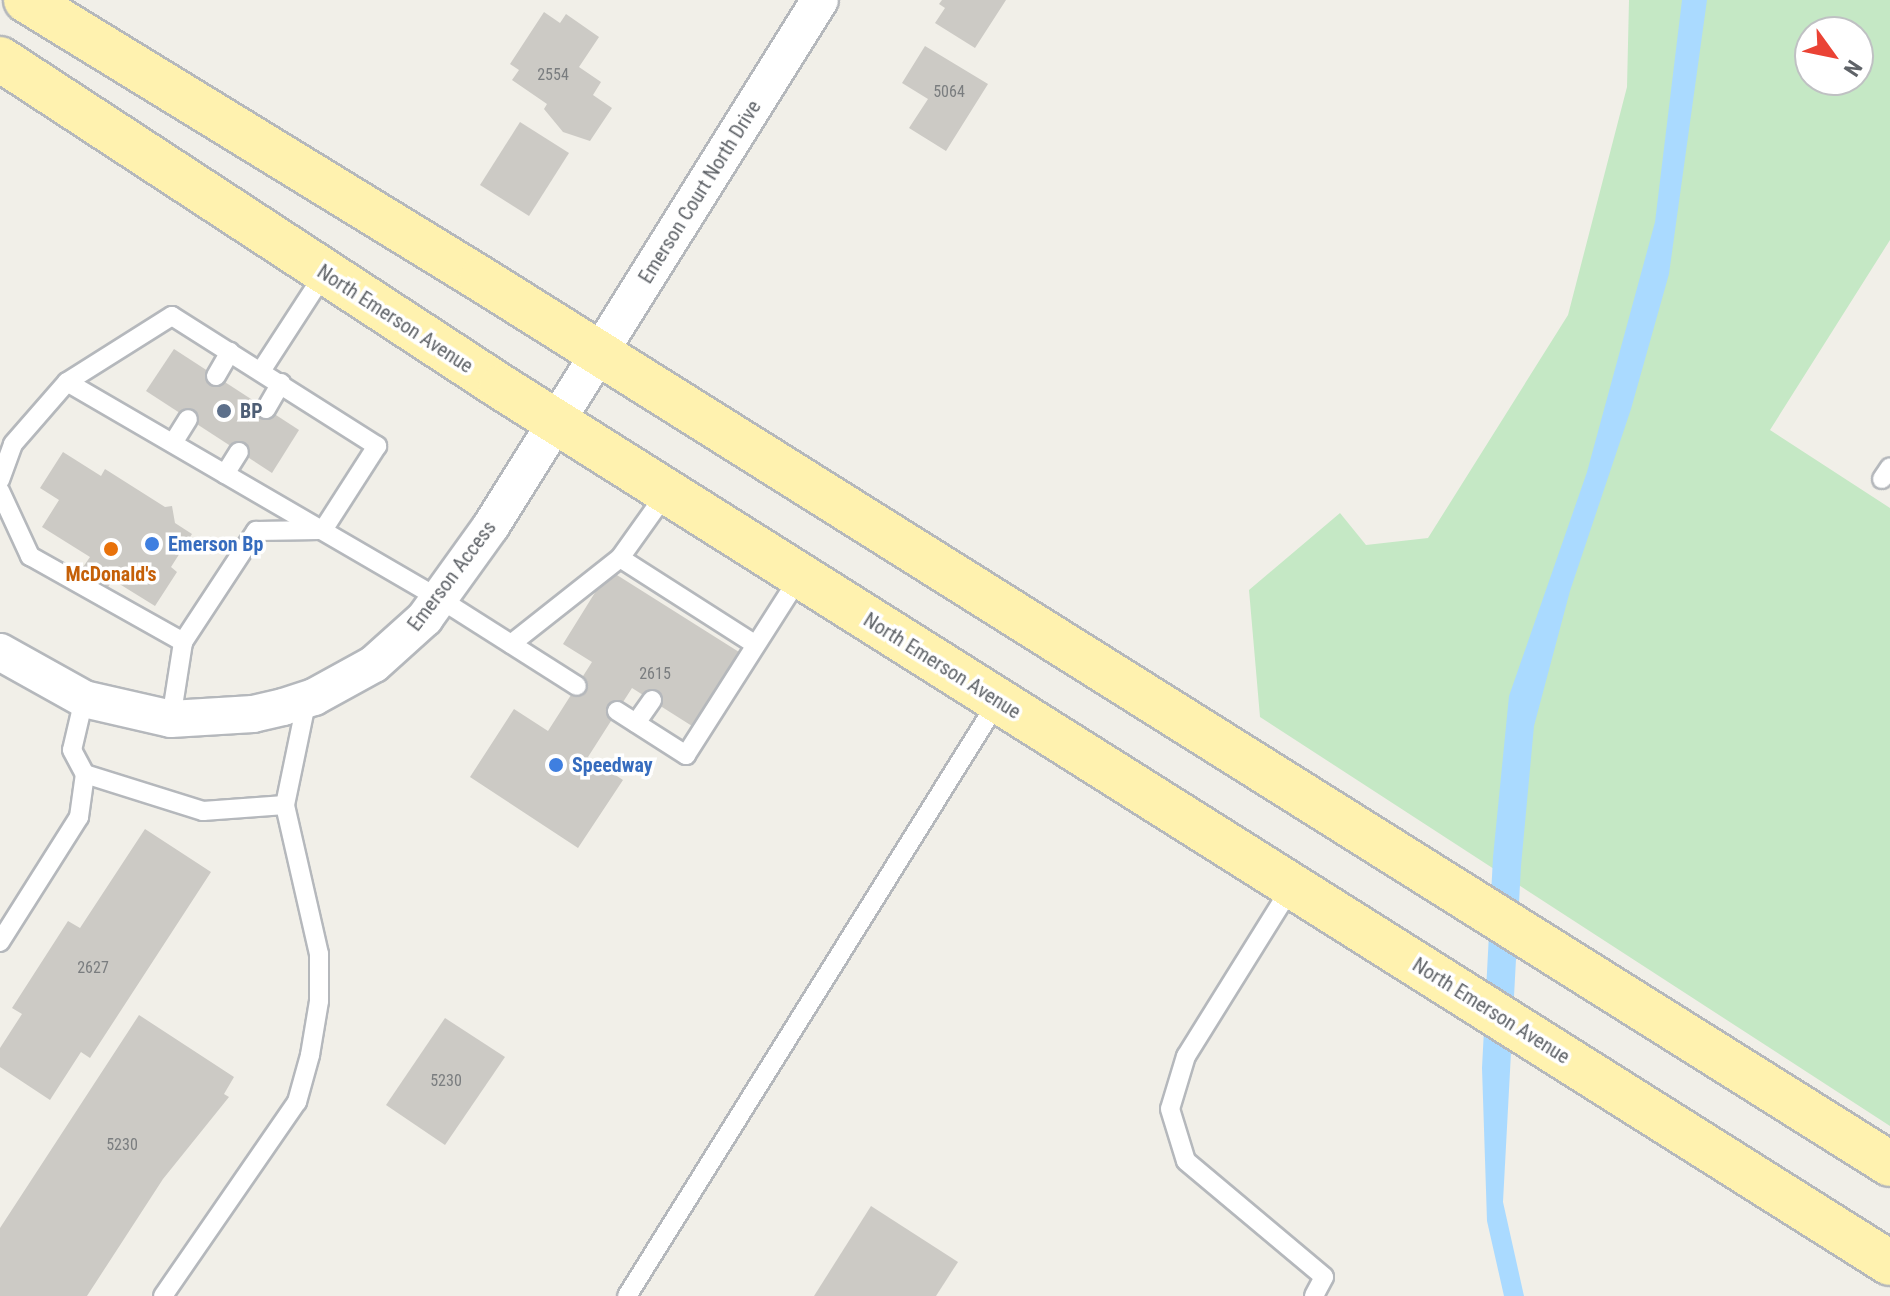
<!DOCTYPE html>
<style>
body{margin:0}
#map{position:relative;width:1890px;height:1296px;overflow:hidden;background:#f1efe8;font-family:"Roboto Condensed",sans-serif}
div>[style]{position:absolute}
.green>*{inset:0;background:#c5e8c5}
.water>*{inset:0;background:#aadaff}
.building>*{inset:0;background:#cccac5}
.roads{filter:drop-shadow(2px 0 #b5b8bc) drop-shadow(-2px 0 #b5b8bc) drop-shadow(0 2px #b5b8bc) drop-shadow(0 -2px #b5b8bc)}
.lane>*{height:18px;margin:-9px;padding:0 9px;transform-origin:9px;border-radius:9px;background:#fff}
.street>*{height:36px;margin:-18px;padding:0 18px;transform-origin:18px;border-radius:18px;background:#fff}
.primary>*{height:44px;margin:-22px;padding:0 22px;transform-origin:22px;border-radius:22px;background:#fff2af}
.dots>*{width:22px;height:22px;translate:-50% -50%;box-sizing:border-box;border:4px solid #fff;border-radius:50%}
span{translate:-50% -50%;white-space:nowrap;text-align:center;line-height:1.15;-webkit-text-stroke:7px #fff;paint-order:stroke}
.number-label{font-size:16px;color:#7a7d7f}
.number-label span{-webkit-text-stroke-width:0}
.street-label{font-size:20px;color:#5f6368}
.service-label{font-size:20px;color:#4e5e75;font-weight:700}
.left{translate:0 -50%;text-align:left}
.shop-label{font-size:20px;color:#366cbe;font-weight:700}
.food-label{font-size:20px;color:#c56008;font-weight:700}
.north{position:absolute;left:1794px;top:16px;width:80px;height:80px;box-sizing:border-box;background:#fff;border:2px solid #bfc1c3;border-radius:50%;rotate:123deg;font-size:22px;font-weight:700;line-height:32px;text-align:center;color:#5f6368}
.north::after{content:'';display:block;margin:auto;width:28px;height:36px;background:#ea4335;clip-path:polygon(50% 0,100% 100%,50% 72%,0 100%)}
</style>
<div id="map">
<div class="green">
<div style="clip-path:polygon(evenodd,1629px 0,1890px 0,1890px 240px,1770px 430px,1890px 508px,1890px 1126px,1260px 717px,1249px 590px,1340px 513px,1366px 545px,1428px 538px,1568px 315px,1627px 87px,1629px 0,1810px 32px,1858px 32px,1858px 80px,1810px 80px,1810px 32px)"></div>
</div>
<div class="water">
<div style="clip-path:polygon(1682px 0,1707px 0,1669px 274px,1631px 409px,1570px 591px,1534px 726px,1521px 866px,1503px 1202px,1524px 1296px,1504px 1296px,1487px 1221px,1482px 1068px,1493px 857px,1509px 696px,1587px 472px,1655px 222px)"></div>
</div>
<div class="building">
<div style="clip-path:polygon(942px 0,1006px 0,975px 48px,935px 23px,945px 8px,939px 4px)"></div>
<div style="clip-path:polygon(544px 12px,560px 23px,566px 14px,599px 37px,579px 67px,601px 82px,593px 95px,612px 108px,590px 141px,563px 132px,544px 109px,547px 104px,512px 80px,519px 70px,510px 64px)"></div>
<div style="clip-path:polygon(925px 46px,988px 84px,946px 151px,909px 128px,928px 99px,902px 83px)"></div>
<div style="clip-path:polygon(520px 122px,569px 153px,529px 216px,480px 185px)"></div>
<div style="clip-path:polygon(174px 349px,299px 430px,272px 473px,146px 391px)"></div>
<div style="clip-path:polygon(63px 452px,101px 476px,105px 469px,165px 507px,172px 506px,175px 523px,192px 534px,171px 567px,177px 572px,155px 606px,113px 580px,108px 587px,81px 570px,90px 557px,42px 527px,59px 500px,40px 488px)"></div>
<div style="clip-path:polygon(609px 570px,739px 652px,692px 726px,632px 688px,588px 757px,623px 780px,578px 848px,470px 777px,514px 709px,548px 731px,592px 662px,563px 644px)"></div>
<div style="clip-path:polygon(145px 829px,211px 872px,90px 1058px,81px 1052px,50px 1100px,0 1067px,0 1048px,22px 1014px,12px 1008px,68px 921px,80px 928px)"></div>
<div style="clip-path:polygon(139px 1015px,234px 1077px,224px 1094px,229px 1097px,163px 1179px,87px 1296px,0 1296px,0 1228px)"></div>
<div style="clip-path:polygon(445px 1018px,505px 1057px,445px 1145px,386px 1105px)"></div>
<div style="clip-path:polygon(871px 1206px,958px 1262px,936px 1296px,814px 1296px)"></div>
</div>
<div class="roads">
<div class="lane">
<div style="left:261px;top:371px;width:116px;rotate:-57deg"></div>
<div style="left:216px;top:376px;width:28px;rotate:-60deg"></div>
<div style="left:67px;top:382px;width:432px;rotate:30.2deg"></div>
<div style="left:440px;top:599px;width:162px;rotate:32.4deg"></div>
<div style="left:266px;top:409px;width:30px;rotate:-60deg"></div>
<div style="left:173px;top:443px;width:28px;rotate:-58deg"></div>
<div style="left:225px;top:474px;width:26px;rotate:-58deg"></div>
<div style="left:1882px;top:479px;width:14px;rotate:-56deg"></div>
<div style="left:0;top:480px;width:38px;rotate:-70deg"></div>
<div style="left:13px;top:444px;width:82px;rotate:-48.9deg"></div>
<div style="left:67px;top:382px;width:124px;rotate:-32.2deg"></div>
<div style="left:172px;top:316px;width:243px;rotate:32.4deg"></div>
<div style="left:377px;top:446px;width:100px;rotate:122.7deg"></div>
<div style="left:0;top:491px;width:72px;rotate:65.2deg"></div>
<div style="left:30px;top:556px;width:176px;rotate:29.3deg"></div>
<div style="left:183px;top:642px;width:133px;rotate:-56.7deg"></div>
<div style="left:256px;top:531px;width:64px;rotate:-0.9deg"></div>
<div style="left:667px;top:492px;width:81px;rotate:125.5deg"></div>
<div style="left:620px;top:558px;width:161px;rotate:32.6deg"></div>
<div style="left:511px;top:644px;width:139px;rotate:-38.3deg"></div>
<div style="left:84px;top:699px;width:52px;rotate:103.2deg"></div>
<div style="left:72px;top:750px;width:27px;rotate:62deg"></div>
<div style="left:85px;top:774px;width:124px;rotate:17.4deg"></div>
<div style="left:203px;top:811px;width:82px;rotate:-4.2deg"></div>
<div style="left:617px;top:711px;width:82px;rotate:32.5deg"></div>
<div style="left:686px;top:755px;width:212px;rotate:-57.5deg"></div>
<div style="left:171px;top:719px;width:78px;rotate:-81.1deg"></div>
<div style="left:636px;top:723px;width:28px;rotate:-55deg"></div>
<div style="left:1292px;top:886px;width:200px;rotate:121.9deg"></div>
<div style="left:1186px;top:1056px;width:55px;rotate:106.8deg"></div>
<div style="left:1170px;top:1109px;width:54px;rotate:72.9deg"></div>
<div style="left:1186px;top:1161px;width:180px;rotate:40deg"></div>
<div style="left:1324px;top:1277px;width:21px;rotate:118deg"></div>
<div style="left:0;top:942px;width:148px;rotate:-57.7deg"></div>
<div style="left:79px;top:817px;width:43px;rotate:-82.1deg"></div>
<div style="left:163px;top:1296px;width:236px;rotate:-55.4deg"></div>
<div style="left:297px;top:1102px;width:49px;rotate:-74.5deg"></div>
<div style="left:310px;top:1055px;width:55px;rotate:-80.5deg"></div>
<div style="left:319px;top:1001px;width:47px;rotate:-90deg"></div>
<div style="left:319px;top:954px;width:153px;rotate:-102.9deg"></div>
<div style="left:285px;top:805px;width:108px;rotate:-78.3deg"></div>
<div style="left:627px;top:1296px;width:701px;rotate:-58.06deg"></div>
</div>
<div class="street">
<div style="left:0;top:652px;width:96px;rotate:29.2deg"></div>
<div style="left:84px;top:699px;width:89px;rotate:12.9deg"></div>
<div style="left:171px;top:719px;width:82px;rotate:-3.5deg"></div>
<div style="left:253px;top:714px;width:31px;rotate:-13deg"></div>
<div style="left:283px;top:707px;width:33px;rotate:-18deg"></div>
<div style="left:314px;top:697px;width:68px;rotate:-28.8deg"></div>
<div style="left:374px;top:664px;width:69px;rotate:-42deg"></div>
<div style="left:425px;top:618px;width:113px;rotate:-54.3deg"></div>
<div style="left:491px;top:526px;width:620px;rotate:-57.98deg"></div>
</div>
<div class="primary">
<div style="left:26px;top:0;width:534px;rotate:31.52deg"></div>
<div style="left:481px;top:279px;width:1664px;rotate:32.13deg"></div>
<div style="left:0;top:59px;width:599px;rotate:33.21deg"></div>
<div style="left:501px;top:387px;width:1642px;rotate:32.24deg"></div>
</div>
</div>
<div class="dots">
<div style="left:224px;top:411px;background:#5c6f8a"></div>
<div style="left:152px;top:544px;background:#3f7fe0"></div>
<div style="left:111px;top:549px;background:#e8710a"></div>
<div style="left:556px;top:765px;background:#3f7fe0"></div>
</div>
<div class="number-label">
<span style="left:553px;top:75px">2554</span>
<span style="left:949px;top:92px">5064</span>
<span style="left:655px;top:674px">2615</span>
<span style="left:93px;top:968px">2627</span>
<span style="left:446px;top:1081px">5230</span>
<span style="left:122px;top:1145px">5230</span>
</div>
<div class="street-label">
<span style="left:700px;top:192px;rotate:-58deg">Emerson Court North Drive</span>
<span style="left:395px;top:319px;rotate:33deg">North Emerson Avenue</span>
<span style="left:452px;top:576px;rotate:-53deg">Emerson Access</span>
<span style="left:942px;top:666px;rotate:32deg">North Emerson Avenue</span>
<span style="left:1491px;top:1011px;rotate:32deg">North Emerson Avenue</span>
</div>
<div class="service-label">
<span class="left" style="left:240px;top:411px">BP</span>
</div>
<div class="shop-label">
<span class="left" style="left:168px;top:544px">Emerson Bp</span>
<span class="left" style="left:572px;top:765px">Speedway</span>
</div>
<div class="food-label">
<span style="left:111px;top:574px">McDonald's</span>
</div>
<div class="north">N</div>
</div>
